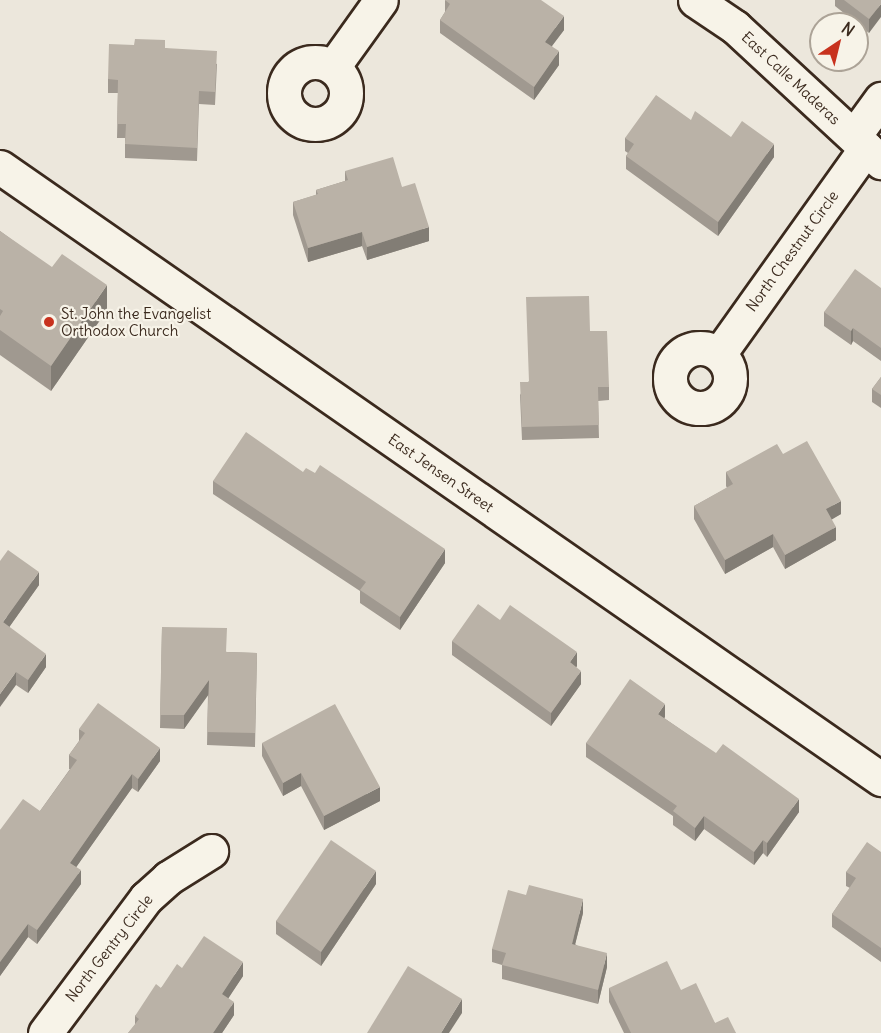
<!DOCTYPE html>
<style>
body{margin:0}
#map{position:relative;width:881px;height:1033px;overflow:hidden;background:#ece7dc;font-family:Delius,sans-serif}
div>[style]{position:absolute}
.roads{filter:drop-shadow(2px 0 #3b2a1e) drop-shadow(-2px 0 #3b2a1e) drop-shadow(0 2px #3b2a1e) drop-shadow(0 -2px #3b2a1e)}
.minor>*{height:33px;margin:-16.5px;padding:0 16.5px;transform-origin:16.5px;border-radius:16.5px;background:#f7f3e8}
.minor>.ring{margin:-16.5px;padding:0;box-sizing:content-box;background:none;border:33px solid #f7f3e8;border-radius:50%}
.wall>*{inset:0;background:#a09990}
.shaded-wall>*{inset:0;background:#827d75}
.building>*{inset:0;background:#bab2a7}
.dots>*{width:16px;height:16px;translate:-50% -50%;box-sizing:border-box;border:3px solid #f7f3e8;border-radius:50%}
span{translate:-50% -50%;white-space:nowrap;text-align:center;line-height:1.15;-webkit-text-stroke:4.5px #f7f3e8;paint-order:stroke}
.street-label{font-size:15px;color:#3b2a1e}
.poi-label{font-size:15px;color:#3b2a1e}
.left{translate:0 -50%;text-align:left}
.north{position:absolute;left:809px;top:12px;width:60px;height:60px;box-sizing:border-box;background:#f7f3e8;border:2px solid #aca397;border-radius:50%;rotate:35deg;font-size:16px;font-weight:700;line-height:24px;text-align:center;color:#3b2a1e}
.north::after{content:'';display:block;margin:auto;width:21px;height:27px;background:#c8321e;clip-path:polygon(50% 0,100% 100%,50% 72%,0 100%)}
</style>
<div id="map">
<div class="roads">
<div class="minor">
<div style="left:695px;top:0;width:48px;rotate:34deg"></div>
<div style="left:735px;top:27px;width:199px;rotate:42.8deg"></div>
<div class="ring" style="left:284px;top:62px;width:29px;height:29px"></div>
<div style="left:333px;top:67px;width:82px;rotate:-54.4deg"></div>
<div style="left:854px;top:136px;width:46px;rotate:-53.9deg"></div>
<div style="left:0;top:167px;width:1073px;rotate:34.79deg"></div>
<div class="ring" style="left:670px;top:348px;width:27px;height:27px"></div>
<div style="left:719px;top:354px;width:253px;rotate:-54.5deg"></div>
<div style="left:45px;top:1033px;width:169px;rotate:-53.2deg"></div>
<div style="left:146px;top:898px;width:30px;rotate:-42deg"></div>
<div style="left:168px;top:878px;width:51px;rotate:-32.1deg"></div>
</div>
</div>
<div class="wall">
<div style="clip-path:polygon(445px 0,564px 30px,552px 46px,559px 65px,534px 100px,440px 33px,440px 20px,445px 12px)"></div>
<div style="clip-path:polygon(835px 0,881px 0,869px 33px,835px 6px)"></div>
<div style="clip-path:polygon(165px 48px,217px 64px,215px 105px,199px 104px,197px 161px,125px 158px,125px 138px,117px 138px,118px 93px,108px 93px,108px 79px)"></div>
<div style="clip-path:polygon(691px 120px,774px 157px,718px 236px,626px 169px,626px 156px,628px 153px,625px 151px,625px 138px)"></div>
<div style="clip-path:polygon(345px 171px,402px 187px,429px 241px,367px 260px,362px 246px,308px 262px,293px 215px,293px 202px,316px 195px,316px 190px,345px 181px)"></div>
<div style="clip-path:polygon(0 231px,107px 310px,51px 391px,0 355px)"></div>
<div style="clip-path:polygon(881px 288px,881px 361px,853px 341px,851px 345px,824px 326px,824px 312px)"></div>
<div style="clip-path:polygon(590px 331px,609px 387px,609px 400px,598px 401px,599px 438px,522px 440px,520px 395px,528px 382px)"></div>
<div style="clip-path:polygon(881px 377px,881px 408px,872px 402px,872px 389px)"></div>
<div style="clip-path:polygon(783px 454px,841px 514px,831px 519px,836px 540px,785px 569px,773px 547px,725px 574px,694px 519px,694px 506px,727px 488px,726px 486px,726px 472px)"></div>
<div style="clip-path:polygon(303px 472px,445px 563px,400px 630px,360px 603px,360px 591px,213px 494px,213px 481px)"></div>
<div style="clip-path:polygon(0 561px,39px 585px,9px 627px,46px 667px,28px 693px,16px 685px)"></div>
<div style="clip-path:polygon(162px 627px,227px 652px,257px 653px,255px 747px,207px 745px,208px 694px,184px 729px,160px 728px)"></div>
<div style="clip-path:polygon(452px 641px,577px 666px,576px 667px,581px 684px,551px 726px,452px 655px)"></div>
<div style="clip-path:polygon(665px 717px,664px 718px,799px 812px,767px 857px,763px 853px,754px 865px,704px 829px,695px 841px,673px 825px,673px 816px,586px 757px,586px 743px)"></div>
<div style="clip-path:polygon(79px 729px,160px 761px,138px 792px,132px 788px,76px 867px,81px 884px,37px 944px,28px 937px,0 976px,0 830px,40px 811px,70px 769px,69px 769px,69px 755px,79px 741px)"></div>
<div style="clip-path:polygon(262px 743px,380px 801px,324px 830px,301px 786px,283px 796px,262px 756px)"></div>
<div style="clip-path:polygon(881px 852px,881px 962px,832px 927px,832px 914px,850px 888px,846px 886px,846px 872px)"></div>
<div style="clip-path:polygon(376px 884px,321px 966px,276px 934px,276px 921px)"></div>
<div style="clip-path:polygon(583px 913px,575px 944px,607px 967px,598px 1004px,502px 979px,502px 965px,492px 962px,492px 949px)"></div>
<div style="clip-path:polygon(182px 968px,243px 976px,228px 998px,234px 1015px,222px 1033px,128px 1033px,135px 1025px,135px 1016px,161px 988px)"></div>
<div style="clip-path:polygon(609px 988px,681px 990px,715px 1023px,736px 1033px,624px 1033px,609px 1002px)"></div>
</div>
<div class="shaded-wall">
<div style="clip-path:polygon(881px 4px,881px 17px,869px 33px,869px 19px)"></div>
<div style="clip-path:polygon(564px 16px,564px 30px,545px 55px,545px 42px)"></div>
<div style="clip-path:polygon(559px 51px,559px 65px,534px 100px,534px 87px)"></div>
<div style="clip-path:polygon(774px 144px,774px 157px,718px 236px,718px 222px)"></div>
<div style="clip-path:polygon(429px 227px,429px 241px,367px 260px,367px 247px)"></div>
<div style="clip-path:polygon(362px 232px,362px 246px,308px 262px,308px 248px)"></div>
<div style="clip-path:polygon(107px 285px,107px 310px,51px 391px,51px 366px)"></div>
<div style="clip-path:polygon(853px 328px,853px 341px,851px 345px,851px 331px)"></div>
<div style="clip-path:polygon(841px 501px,841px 514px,826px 523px,826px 509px)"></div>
<div style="clip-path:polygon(836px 527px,836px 540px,785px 569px,785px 555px)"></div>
<div style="clip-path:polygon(773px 534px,773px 547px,725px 574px,725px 560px)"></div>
<div style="clip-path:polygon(445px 549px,445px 563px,400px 630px,400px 617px)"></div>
<div style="clip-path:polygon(39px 572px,39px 585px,3px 636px,3px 622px)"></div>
<div style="clip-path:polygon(577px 652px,577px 666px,570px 676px,570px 662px)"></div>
<div style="clip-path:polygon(46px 654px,46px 667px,28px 693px,28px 680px)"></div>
<div style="clip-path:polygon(581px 671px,581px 684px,551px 726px,551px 713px)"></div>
<div style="clip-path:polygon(16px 672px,16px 685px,0 707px,0 694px)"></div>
<div style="clip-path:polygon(209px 680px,209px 694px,184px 729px,184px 715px)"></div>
<div style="clip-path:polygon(665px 704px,665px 717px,658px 727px,658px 714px)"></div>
<div style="clip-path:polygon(160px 748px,160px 761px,138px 792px,138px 779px)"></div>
<div style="clip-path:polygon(301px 773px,301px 786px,283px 796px,283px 783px)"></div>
<div style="clip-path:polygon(132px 774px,132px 788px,70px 876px,70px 863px)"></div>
<div style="clip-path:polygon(380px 787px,380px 801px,324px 830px,324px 816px)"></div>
<div style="clip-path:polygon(799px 799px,799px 812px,767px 857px,767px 843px)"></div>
<div style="clip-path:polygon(704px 816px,704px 829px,695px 841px,695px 828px)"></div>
<div style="clip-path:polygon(763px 840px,763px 853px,754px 865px,754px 852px)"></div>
<div style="clip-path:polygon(81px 870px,81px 884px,37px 944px,37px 930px)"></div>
<div style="clip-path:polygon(376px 871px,376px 884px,321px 966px,321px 952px)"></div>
<div style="clip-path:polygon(583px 899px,583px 913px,572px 957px,572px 944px)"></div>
<div style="clip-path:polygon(28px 924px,28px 937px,0 976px,0 962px)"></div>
<div style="clip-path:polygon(607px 953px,607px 967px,598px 1004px,598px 990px)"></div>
<div style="clip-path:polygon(243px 962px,243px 976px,222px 1008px,222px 994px)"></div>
<div style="clip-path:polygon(462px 999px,462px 1013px,449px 1033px,441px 1033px)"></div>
<div style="clip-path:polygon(234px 1002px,234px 1015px,222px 1033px,213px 1033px)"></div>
</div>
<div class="building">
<div style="clip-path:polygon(445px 0,541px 0,564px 16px,545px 42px,559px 51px,534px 87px,440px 20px,450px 4px)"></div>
<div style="clip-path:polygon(844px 0,881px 0,881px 4px,869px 19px)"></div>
<div style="clip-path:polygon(135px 39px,165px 40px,165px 48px,217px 51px,215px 92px,199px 91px,197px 148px,125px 144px,126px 124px,117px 124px,118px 80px,108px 79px,109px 44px,134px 45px)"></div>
<div style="clip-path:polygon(656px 95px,691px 120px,695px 111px,731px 137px,742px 121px,774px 144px,718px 222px,626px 156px,634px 144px,625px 138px)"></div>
<div style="clip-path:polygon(393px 157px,402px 187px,415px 183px,429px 227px,367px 247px,362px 232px,308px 248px,293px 202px,318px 194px,316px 190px,348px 180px,345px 171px)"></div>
<div style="clip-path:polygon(0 231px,52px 267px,62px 254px,107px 285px,51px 366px,0 330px,0 316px,3px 311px,0 309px)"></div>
<div style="clip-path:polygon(855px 269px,881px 288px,881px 348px,853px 328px,851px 331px,824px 312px)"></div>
<div style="clip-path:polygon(589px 296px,590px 331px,607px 331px,609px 387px,598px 387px,599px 425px,522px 427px,520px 382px,529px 382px,526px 297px)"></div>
<div style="clip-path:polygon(881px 377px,881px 395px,872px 389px)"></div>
<div style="clip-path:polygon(246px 432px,303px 472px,306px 468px,315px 473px,320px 465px,445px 549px,400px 617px,360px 590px,366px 582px,213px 481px)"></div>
<div style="clip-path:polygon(807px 441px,841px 501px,826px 509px,836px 527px,785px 555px,773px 534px,725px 560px,694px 506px,733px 484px,726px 472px,777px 444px,783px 454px)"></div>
<div style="clip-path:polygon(8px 550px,39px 572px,3px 622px,46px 654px,28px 680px,16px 672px,0 694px,0 561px)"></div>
<div style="clip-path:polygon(478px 604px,500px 620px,510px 605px,577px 652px,570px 662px,581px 671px,551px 713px,452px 641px)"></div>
<div style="clip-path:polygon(162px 627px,227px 628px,226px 652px,257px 653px,255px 733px,207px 732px,209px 680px,184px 715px,160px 715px)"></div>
<div style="clip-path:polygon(630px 679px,665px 704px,658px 714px,716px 753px,723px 744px,799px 799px,767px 843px,763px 840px,754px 852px,704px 816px,695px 828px,673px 811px,677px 806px,586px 743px)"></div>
<div style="clip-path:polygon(98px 703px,160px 748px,138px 779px,132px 774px,70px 863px,81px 870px,37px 930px,28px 924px,0 962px,0 830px,23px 799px,40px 811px,77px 760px,69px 755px,85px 733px,79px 729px)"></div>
<div style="clip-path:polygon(335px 704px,380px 787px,324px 816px,301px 773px,283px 783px,262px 743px)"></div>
<div style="clip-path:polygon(331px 840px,376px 871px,321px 952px,276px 921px)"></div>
<div style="clip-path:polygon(867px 842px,881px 852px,881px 948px,832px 914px,856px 878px,846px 872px)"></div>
<div style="clip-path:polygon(529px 885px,583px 899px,572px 944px,607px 953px,598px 990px,502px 965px,506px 953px,492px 949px,508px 890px,526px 895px)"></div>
<div style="clip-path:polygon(204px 936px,243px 962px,222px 994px,234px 1002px,213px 1033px,128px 1033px,139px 1019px,135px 1016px,156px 984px,161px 988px,177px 964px,182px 968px)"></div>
<div style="clip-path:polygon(667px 961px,681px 990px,696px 983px,715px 1023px,728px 1017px,736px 1033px,631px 1033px,609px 988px)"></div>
<div style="clip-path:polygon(408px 966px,462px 999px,441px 1033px,367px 1033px)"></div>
</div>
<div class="dots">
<div style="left:49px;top:322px;background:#c8321e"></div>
</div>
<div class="street-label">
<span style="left:791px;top:78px;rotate:43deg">East Calle Maderas</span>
<span style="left:792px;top:251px;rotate:-54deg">North Chestnut Circle</span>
<span style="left:441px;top:473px;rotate:35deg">East Jensen Street</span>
<span style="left:109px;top:948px;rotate:-52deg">North Gentry Circle</span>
</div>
<div class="poi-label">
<span class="left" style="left:61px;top:322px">St. John the Evangelist<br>Orthodox Church</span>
</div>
<div class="north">N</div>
</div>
